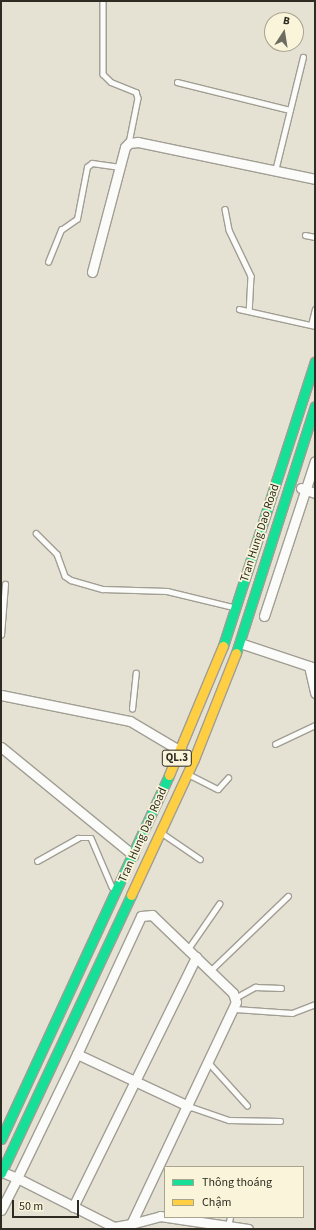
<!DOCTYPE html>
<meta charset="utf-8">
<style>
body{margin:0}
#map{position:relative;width:316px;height:1230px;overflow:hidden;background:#e5e2d4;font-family:"Source Sans 3",sans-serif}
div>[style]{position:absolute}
.roads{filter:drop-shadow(1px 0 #a19e94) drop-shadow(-1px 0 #a19e94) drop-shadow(0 1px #a19e94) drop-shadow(0 -1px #a19e94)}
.lane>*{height:4.5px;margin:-2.25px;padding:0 2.25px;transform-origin:2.25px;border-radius:2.25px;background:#fbfbf9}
.street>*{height:9px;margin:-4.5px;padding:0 4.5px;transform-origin:4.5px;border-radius:4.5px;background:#fbfbf9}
.fast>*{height:9px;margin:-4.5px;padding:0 4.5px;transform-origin:4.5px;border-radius:4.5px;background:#16e098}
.slow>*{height:9px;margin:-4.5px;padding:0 4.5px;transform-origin:4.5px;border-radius:4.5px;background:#ffcf43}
span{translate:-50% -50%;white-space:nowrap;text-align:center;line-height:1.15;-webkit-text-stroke:3.5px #f9f4da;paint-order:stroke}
.shield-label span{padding:1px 3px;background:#f9f4da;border:1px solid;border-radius:3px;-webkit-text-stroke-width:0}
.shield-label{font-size:11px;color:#2e2c22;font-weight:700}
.street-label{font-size:12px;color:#2e2c22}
.frame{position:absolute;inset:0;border:2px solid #2e2c22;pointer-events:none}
.legend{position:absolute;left:164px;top:1166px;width:140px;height:52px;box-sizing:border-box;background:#f9f4da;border:1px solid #a8a490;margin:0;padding:5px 7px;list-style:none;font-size:12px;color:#2e2c22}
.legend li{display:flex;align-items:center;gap:8px;height:20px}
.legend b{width:20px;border:1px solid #a8a490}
.north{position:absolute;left:264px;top:12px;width:40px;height:40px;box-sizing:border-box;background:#f9f4da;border:1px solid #a8a490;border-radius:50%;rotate:12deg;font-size:11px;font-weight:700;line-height:16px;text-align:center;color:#2e2c22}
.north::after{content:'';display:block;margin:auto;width:14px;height:18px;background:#6e6c60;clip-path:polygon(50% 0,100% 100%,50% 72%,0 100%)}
.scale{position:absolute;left:12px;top:1200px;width:67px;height:18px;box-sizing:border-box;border:2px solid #2e2c22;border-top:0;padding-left:5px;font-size:12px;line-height:14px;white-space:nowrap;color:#2e2c22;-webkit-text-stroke:3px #f9f4da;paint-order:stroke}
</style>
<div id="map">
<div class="roads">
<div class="lane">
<div style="left:103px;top:1px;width:73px;rotate:90deg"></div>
<div style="left:103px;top:74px;width:11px;rotate:45deg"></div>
<div style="left:111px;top:82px;width:27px;rotate:22deg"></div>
<div style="left:136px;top:92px;width:6px;rotate:72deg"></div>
<div style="left:138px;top:98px;width:46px;rotate:101.3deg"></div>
<div style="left:177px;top:82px;width:116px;rotate:13.9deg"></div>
<div style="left:275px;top:171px;width:117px;rotate:-76.2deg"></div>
<div style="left:225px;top:209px;width:21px;rotate:79deg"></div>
<div style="left:229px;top:230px;width:51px;rotate:64.4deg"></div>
<div style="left:251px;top:276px;width:35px;rotate:93deg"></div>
<div style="left:305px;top:235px;width:10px;rotate:11deg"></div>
<div style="left:48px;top:262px;width:35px;rotate:-68deg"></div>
<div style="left:61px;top:230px;width:19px;rotate:-35deg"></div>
<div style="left:77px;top:219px;width:53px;rotate:-79.1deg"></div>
<div style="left:87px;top:167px;width:6px;rotate:-39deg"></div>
<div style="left:92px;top:163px;width:28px;rotate:8deg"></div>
<div style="left:239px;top:309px;width:78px;rotate:12.6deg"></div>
<div style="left:311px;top:325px;width:16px;rotate:-76deg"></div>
<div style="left:36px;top:533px;width:30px;rotate:45deg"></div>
<div style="left:57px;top:554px;width:23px;rotate:70deg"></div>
<div style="left:65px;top:576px;width:7px;rotate:34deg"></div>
<div style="left:71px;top:580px;width:33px;rotate:16deg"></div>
<div style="left:103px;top:589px;width:64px;rotate:1.8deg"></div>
<div style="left:167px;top:591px;width:68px;rotate:13.6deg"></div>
<div style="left:1px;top:635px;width:51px;rotate:-85.5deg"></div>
<div style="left:132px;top:709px;width:36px;rotate:-84deg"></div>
<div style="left:275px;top:744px;width:44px;rotate:-25.4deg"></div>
<div style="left:190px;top:775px;width:31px;rotate:27deg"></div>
<div style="left:218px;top:789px;width:15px;rotate:-48deg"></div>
<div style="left:162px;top:833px;width:46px;rotate:34.4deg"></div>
<div style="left:37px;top:861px;width:47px;rotate:-29.3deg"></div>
<div style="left:78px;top:838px;width:13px"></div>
<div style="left:91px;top:838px;width:53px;rotate:66.8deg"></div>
<div style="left:188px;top:949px;width:55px;rotate:-55.4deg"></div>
<div style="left:210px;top:971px;width:108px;rotate:-43.9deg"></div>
<div style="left:235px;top:998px;width:23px;rotate:-29deg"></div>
<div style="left:255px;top:987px;width:26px;rotate:2deg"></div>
<div style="left:235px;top:1009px;width:57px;rotate:4deg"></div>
<div style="left:292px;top:1013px;width:25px;rotate:-21deg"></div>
<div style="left:209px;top:1063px;width:57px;rotate:47.9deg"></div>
<div style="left:188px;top:1106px;width:43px;rotate:18.9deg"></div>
<div style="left:229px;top:1120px;width:51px;rotate:1.1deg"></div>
<div style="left:228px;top:1226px;width:9px;rotate:-77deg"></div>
</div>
<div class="street">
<div style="left:92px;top:272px;width:129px;rotate:-75.2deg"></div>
<div style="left:125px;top:147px;width:6px;rotate:-45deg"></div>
<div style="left:129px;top:143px;width:9px;rotate:-6deg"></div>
<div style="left:138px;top:142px;width:181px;rotate:11.8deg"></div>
<div style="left:301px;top:488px;width:15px;rotate:20deg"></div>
<div style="left:264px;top:616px;width:163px;rotate:-71.8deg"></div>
<div style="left:240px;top:643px;width:79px;rotate:18.4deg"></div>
<div style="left:309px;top:666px;width:28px;rotate:77deg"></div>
<div style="left:1px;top:695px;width:132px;rotate:11.4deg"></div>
<div style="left:130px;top:721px;width:61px;rotate:30.8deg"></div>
<div style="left:1px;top:747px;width:171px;rotate:39.3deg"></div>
<div style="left:77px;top:1054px;width:123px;rotate:25.1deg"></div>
<div style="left:73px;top:1207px;width:279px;rotate:-63.8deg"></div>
<div style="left:1px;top:1210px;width:36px;rotate:-63deg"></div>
<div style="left:17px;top:1178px;width:138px;rotate:-64.2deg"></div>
<div style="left:77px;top:1054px;width:152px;rotate:-65.1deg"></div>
<div style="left:141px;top:916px;width:11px;rotate:-5deg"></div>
<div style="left:152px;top:915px;width:112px;rotate:43.9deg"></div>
<div style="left:233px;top:993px;width:9px;rotate:72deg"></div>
<div style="left:236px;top:1002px;width:246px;rotate:115.3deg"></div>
<div style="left:131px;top:1224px;width:17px;rotate:170deg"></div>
<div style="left:114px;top:1227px;width:109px;rotate:-153.2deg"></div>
<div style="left:17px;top:1178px;width:16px;rotate:-158deg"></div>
<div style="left:131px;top:1224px;width:30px;rotate:-15deg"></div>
<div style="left:160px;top:1216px;width:89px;rotate:8.4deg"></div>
</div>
<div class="fast">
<div style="left:223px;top:646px;width:299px;rotate:-72.1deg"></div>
<div style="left:236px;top:653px;width:259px;rotate:-72.3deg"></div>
<div style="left:1px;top:1139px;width:401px;rotate:-65.2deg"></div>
<div style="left:1px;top:1173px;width:307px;rotate:-64.9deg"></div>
</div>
<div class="slow">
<div style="left:169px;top:775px;width:140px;rotate:-67.3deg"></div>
<div style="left:131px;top:895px;width:150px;rotate:-65.1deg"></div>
<div style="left:194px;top:759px;width:114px;rotate:-68.4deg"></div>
</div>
</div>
<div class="shield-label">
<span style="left:177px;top:758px">QL.3</span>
</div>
<div class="street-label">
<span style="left:260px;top:533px;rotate:-72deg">Tran Hung Dao Road</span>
<span style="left:143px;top:835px;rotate:-66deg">Tran Hung Dao Road</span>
</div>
<div class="frame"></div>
<ul class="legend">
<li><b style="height:5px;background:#16e098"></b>Thông thoáng</li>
<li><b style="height:5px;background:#ffcf43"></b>Chậm</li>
</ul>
<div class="north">B</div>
<div class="scale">50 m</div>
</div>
